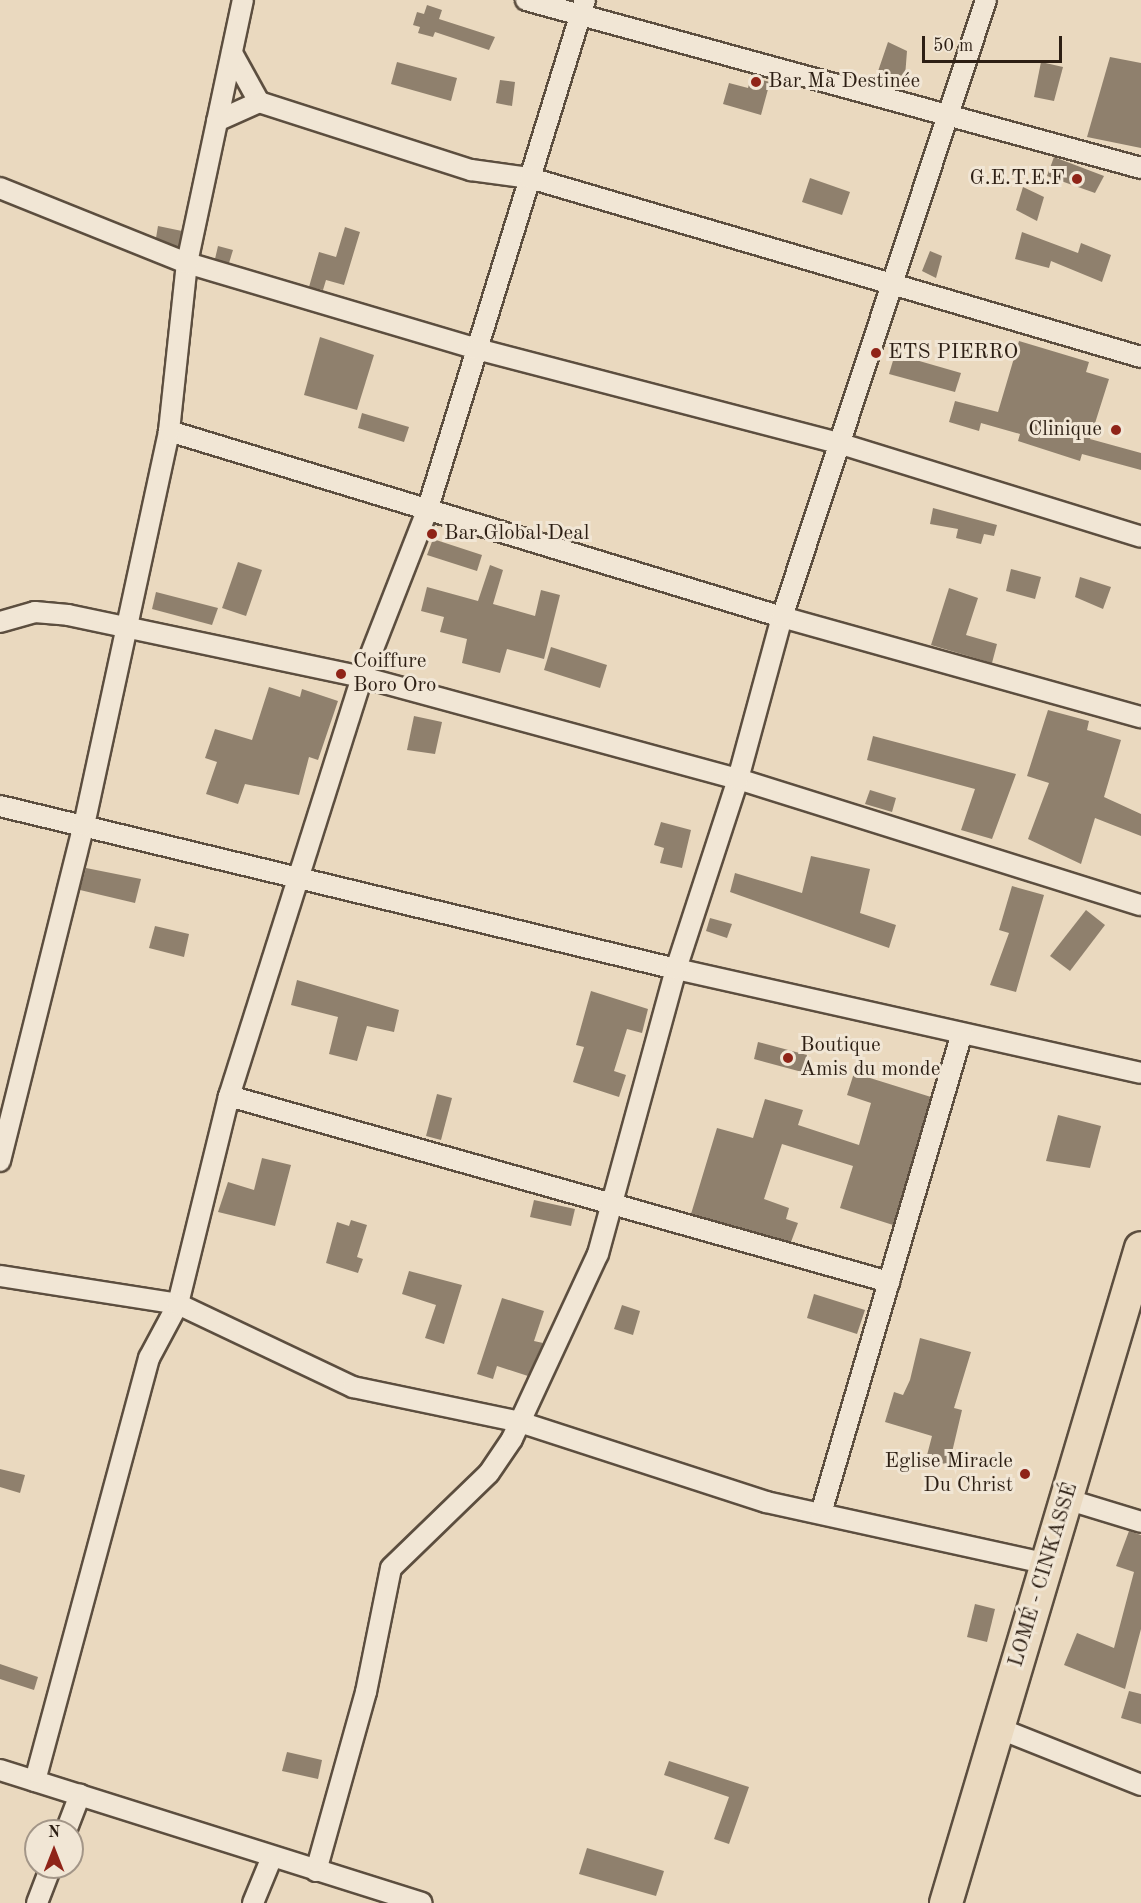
<!DOCTYPE html>
<meta charset="utf-8">
<style>
body{margin:0}
#map{position:relative;width:1141px;height:1903px;overflow:hidden;background:#ead9bf;font-family:"Old Standard TT",serif}
div>[style]{position:absolute}
.building>*{inset:0;background:#8f806d}
.roads{filter:drop-shadow(2px 0 #5c4e3f) drop-shadow(-2px 0 #5c4e3f) drop-shadow(0 2px #5c4e3f) drop-shadow(0 -2px #5c4e3f)}
.minor>*{height:20px;margin:-10px;padding:0 10px;transform-origin:10px;border-radius:10px;background:#f1e6d5}
.trunk>*{height:32px;margin:-16px;padding:0 16px;transform-origin:16px;border-radius:16px;background:#ead9bf}
.dots>*{width:16px;height:16px;translate:-50% -50%;box-sizing:border-box;border:3px solid #f1e6d5;border-radius:50%}
span{translate:-50% -50%;white-space:nowrap;text-align:center;line-height:1.15;-webkit-text-stroke:6px #f1e6d5;paint-order:stroke}
.poi-label{font-size:21px;color:#2d1f14}
.left{translate:0 -50%;text-align:left}
.right{translate:-100% -50%;text-align:right}
.street-label{font-size:21px;color:#2d1f14}
.north{position:absolute;left:24px;top:1819px;width:60px;height:60px;box-sizing:border-box;background:#f1e6d5;border:2px solid #a39688;border-radius:50%;rotate:0deg;font-size:16px;font-weight:700;line-height:24px;text-align:center;color:#2d1f14}
.north::after{content:'';display:block;margin:auto;width:21px;height:27px;background:#8f2418;clip-path:polygon(50% 0,100% 100%,50% 72%,0 100%)}
.scale{position:absolute;left:922px;top:36px;width:140px;height:27px;box-sizing:border-box;border:3px solid #2d1f14;border-top:0;padding-left:8px;font-size:18px;line-height:21px;white-space:nowrap;color:#2d1f14;-webkit-text-stroke:4px #f1e6d5;paint-order:stroke}
</style>
<div id="map">
<div class="building">
<div style="clip-path:polygon(427px 5px,442px 10px,439px 19px,495px 37px,489px 50px,435px 32px,433px 37px,418px 33px,420px 27px,413px 25px,417px 12px,424px 14px)"></div>
<div style="clip-path:polygon(888px 42px,907px 51px,905px 77px,896px 74px,892px 88px,874px 83px)"></div>
<div style="clip-path:polygon(1110px 57px,1141px 63px,1141px 148px,1087px 137px)"></div>
<div style="clip-path:polygon(397px 62px,457px 78px,451px 101px,391px 84px)"></div>
<div style="clip-path:polygon(1041px 62px,1063px 67px,1054px 101px,1034px 97px)"></div>
<div style="clip-path:polygon(751px 77px,770px 82px,761px 115px,723px 104px,729px 83px,748px 88px)"></div>
<div style="clip-path:polygon(500px 80px,515px 82px,512px 106px,496px 103px)"></div>
<div style="clip-path:polygon(1054px 157px,1104px 176px,1095px 193px,1047px 176px)"></div>
<div style="clip-path:polygon(810px 178px,850px 192px,842px 215px,802px 202px)"></div>
<div style="clip-path:polygon(1023px 187px,1044px 197px,1037px 221px,1016px 210px)"></div>
<div style="clip-path:polygon(158px 226px,182px 231px,178px 247px,156px 238px)"></div>
<div style="clip-path:polygon(345px 227px,360px 232px,344px 285px,326px 280px,323px 290px,309px 287px,319px 252px,336px 257px)"></div>
<div style="clip-path:polygon(1022px 232px,1078px 253px,1081px 243px,1111px 255px,1102px 282px,1051px 261px,1049px 268px,1015px 259px)"></div>
<div style="clip-path:polygon(218px 246px,233px 250px,229px 263px,215px 259px)"></div>
<div style="clip-path:polygon(930px 251px,942px 256px,936px 278px,922px 271px)"></div>
<div style="clip-path:polygon(320px 337px,374px 355px,357px 410px,304px 395px)"></div>
<div style="clip-path:polygon(1019px 341px,1089px 362px,1086px 372px,1109px 379px,1090px 439px,1141px 453px,1141px 470px,1082px 454px,1080px 461px,1018px 441px,1020px 434px,981px 423px,979px 431px,949px 422px,955px 401px,998px 412px)"></div>
<div style="clip-path:polygon(895px 354px,961px 373px,955px 392px,889px 374px)"></div>
<div style="clip-path:polygon(362px 413px,409px 427px,404px 442px,358px 428px)"></div>
<div style="clip-path:polygon(933px 508px,997px 525px,994px 536px,984px 534px,981px 544px,956px 538px,958px 529px,930px 524px)"></div>
<div style="clip-path:polygon(433px 539px,482px 555px,477px 571px,427px 555px)"></div>
<div style="clip-path:polygon(238px 562px,262px 570px,246px 616px,222px 608px)"></div>
<div style="clip-path:polygon(490px 565px,503px 570px,493px 604px,535px 616px,541px 590px,560px 595px,544px 659px,507px 649px,500px 673px,462px 663px,467px 639px,440px 632px,444px 617px,421px 611px,427px 587px,478px 601px)"></div>
<div style="clip-path:polygon(1011px 569px,1041px 577px,1035px 599px,1006px 591px)"></div>
<div style="clip-path:polygon(1080px 577px,1111px 587px,1103px 609px,1075px 597px)"></div>
<div style="clip-path:polygon(949px 588px,978px 598px,966px 635px,997px 644px,992px 663px,931px 645px)"></div>
<div style="clip-path:polygon(156px 592px,218px 608px,212px 625px,152px 609px)"></div>
<div style="clip-path:polygon(551px 647px,607px 665px,600px 688px,544px 670px)"></div>
<div style="clip-path:polygon(269px 687px,300px 697px,302px 689px,338px 701px,318px 760px,309px 757px,299px 795px,245px 784px,238px 804px,206px 794px,217px 762px,205px 758px,215px 729px,252px 740px)"></div>
<div style="clip-path:polygon(1048px 710px,1089px 721px,1087px 730px,1121px 740px,1104px 797px,1141px 814px,1141px 836px,1095px 818px,1081px 864px,1028px 839px,1049px 783px,1027px 776px)"></div>
<div style="clip-path:polygon(414px 716px,442px 722px,435px 754px,407px 750px)"></div>
<div style="clip-path:polygon(873px 736px,1016px 774px,992px 839px,961px 830px,975px 789px,867px 760px)"></div>
<div style="clip-path:polygon(870px 790px,896px 798px,892px 812px,865px 804px)"></div>
<div style="clip-path:polygon(661px 822px,691px 830px,682px 868px,660px 863px,664px 848px,654px 845px)"></div>
<div style="clip-path:polygon(811px 856px,870px 869px,860px 913px,896px 925px,889px 948px,730px 892px,735px 873px,802px 893px)"></div>
<div style="clip-path:polygon(86px 868px,141px 879px,135px 903px,80px 890px)"></div>
<div style="clip-path:polygon(1012px 886px,1044px 895px,1016px 992px,990px 985px,1009px 933px,999px 930px)"></div>
<div style="clip-path:polygon(1086px 910px,1105px 925px,1070px 971px,1050px 956px)"></div>
<div style="clip-path:polygon(710px 918px,732px 924px,727px 938px,706px 931px)"></div>
<div style="clip-path:polygon(155px 926px,189px 934px,184px 957px,149px 948px)"></div>
<div style="clip-path:polygon(297px 980px,399px 1010px,394px 1032px,367px 1026px,357px 1061px,329px 1054px,338px 1017px,291px 1005px)"></div>
<div style="clip-path:polygon(591px 991px,648px 1009px,642px 1033px,627px 1029px,614px 1071px,626px 1075px,619px 1097px,573px 1082px,584px 1047px,576px 1045px)"></div>
<div style="clip-path:polygon(758px 1042px,807px 1055px,802px 1072px,754px 1059px)"></div>
<div style="clip-path:polygon(854px 1073px,931px 1097px,893px 1225px,840px 1208px,853px 1166px,782px 1144px,764px 1199px,789px 1208px,786px 1219px,798px 1223px,791px 1242px,691px 1214px,717px 1128px,753px 1138px,765px 1099px,803px 1110px,798px 1125px,859px 1145px,871px 1103px,847px 1095px)"></div>
<div style="clip-path:polygon(437px 1094px,452px 1098px,441px 1140px,426px 1136px)"></div>
<div style="clip-path:polygon(1058px 1115px,1101px 1126px,1090px 1168px,1046px 1161px)"></div>
<div style="clip-path:polygon(262px 1158px,291px 1165px,275px 1226px,218px 1212px,228px 1182px,254px 1190px)"></div>
<div style="clip-path:polygon(534px 1200px,575px 1209px,571px 1226px,530px 1217px)"></div>
<div style="clip-path:polygon(351px 1220px,367px 1225px,357px 1257px,363px 1259px,358px 1273px,326px 1263px,337px 1222px,349px 1226px)"></div>
<div style="clip-path:polygon(409px 1271px,462px 1285px,444px 1344px,425px 1338px,436px 1305px,402px 1294px)"></div>
<div style="clip-path:polygon(814px 1294px,865px 1310px,857px 1334px,807px 1318px)"></div>
<div style="clip-path:polygon(502px 1298px,544px 1311px,534px 1341px,543px 1343px,528px 1376px,497px 1366px,493px 1379px,477px 1374px)"></div>
<div style="clip-path:polygon(622px 1305px,640px 1311px,633px 1335px,614px 1329px)"></div>
<div style="clip-path:polygon(920px 1338px,971px 1352px,954px 1408px,962px 1410px,949px 1465px,926px 1459px,932px 1436px,885px 1422px,894px 1392px,903px 1395px,910px 1380px)"></div>
<div style="clip-path:polygon(0 1469px,25px 1475px,20px 1493px,0 1487px)"></div>
<div style="clip-path:polygon(1129px 1531px,1141px 1535px,1141px 1629px,1125px 1689px,1064px 1665px,1077px 1633px,1114px 1648px,1134px 1572px,1116px 1566px)"></div>
<div style="clip-path:polygon(975px 1604px,995px 1609px,987px 1642px,967px 1637px)"></div>
<div style="clip-path:polygon(0 1664px,38px 1677px,34px 1690px,0 1679px)"></div>
<div style="clip-path:polygon(1129px 1691px,1141px 1694px,1141px 1724px,1121px 1718px)"></div>
<div style="clip-path:polygon(287px 1752px,322px 1760px,318px 1779px,282px 1771px)"></div>
<div style="clip-path:polygon(669px 1761px,749px 1787px,729px 1844px,714px 1839px,729px 1797px,664px 1775px)"></div>
<div style="clip-path:polygon(587px 1848px,664px 1871px,656px 1896px,579px 1874px)"></div>
</div>
<div class="roads">
<div class="minor">
<div style="left:526px;top:0;width:638px;rotate:15.28deg"></div>
<div style="left:585px;top:0;width:535px;rotate:107.18deg"></div>
<div style="left:427px;top:511px;width:178px;rotate:111.4deg"></div>
<div style="left:362px;top:677px;width:390px;rotate:15.2deg"></div>
<div style="left:738px;top:779px;width:422px;rotate:17.4deg"></div>
<div style="left:232px;top:53px;width:56px;rotate:61.1deg"></div>
<div style="left:259px;top:102px;width:223px;rotate:17.8deg"></div>
<div style="left:471px;top:170px;width:60px;rotate:7.7deg"></div>
<div style="left:530px;top:178px;width:637px;rotate:16.33deg"></div>
<div style="left:217px;top:121px;width:46px;rotate:-24.3deg"></div>
<div style="left:0;top:188px;width:201px;rotate:21.9deg"></div>
<div style="left:187px;top:263px;width:302px;rotate:16.5deg"></div>
<div style="left:477px;top:349px;width:373px;rotate:14.6deg"></div>
<div style="left:838px;top:443px;width:317px;rotate:17.2deg"></div>
<div style="left:169px;top:431px;width:641px;rotate:16.88deg"></div>
<div style="left:782px;top:617px;width:373px;rotate:15.6deg"></div>
<div style="left:0;top:622px;width:36px;rotate:-16deg"></div>
<div style="left:35px;top:612px;width:33px;rotate:5deg"></div>
<div style="left:68px;top:615px;width:300px;rotate:11.9deg"></div>
<div style="left:362px;top:677px;width:440px;rotate:107.6deg"></div>
<div style="left:229px;top:1096px;width:214px;rotate:103.8deg"></div>
<div style="left:178px;top:1304px;width:61px;rotate:118.2deg"></div>
<div style="left:149px;top:1358px;width:438px;rotate:105.1deg"></div>
<div style="left:0;top:806px;width:695px;rotate:13.56deg"></div>
<div style="left:676px;top:969px;width:476px;rotate:12.6deg"></div>
<div style="left:229px;top:1096px;width:686px;rotate:15.74deg"></div>
<div style="left:0;top:1161px;width:346px;rotate:-76deg"></div>
<div style="left:84px;top:825px;width:403px;rotate:-77.8deg"></div>
<div style="left:169px;top:431px;width:169px;rotate:-83.9deg"></div>
<div style="left:187px;top:263px;width:269px;rotate:-78deg"></div>
<div style="left:0;top:1276px;width:180px;rotate:8.9deg"></div>
<div style="left:178px;top:1304px;width:194px;rotate:25.4deg"></div>
<div style="left:353px;top:1387px;width:171px;rotate:11.8deg"></div>
<div style="left:520px;top:1422px;width:259px;rotate:18deg"></div>
<div style="left:766px;top:1502px;width:288px;rotate:12.4deg"></div>
<div style="left:1066px;top:1499px;width:78px;rotate:17deg"></div>
<div style="left:821px;top:1513px;width:500px;rotate:-73.63deg"></div>
<div style="left:998px;top:1728px;width:154px;rotate:21.7deg"></div>
<div style="left:0;top:1770px;width:442px;rotate:17.5deg"></div>
<div style="left:66px;top:1831px;width:39px;rotate:-69deg"></div>
<div style="left:316px;top:1871px;width:186px;rotate:-74.4deg"></div>
<div style="left:366px;top:1692px;width:126px;rotate:-78.6deg"></div>
<div style="left:391px;top:1568px;width:136px;rotate:-44.1deg"></div>
<div style="left:489px;top:1473px;width:41px;rotate:-55.9deg"></div>
<div style="left:512px;top:1439px;width:204px;rotate:-65.1deg"></div>
<div style="left:598px;top:1254px;width:295px;rotate:-74.7deg"></div>
<div style="left:676px;top:969px;width:200px;rotate:-71.9deg"></div>
<div style="left:738px;top:779px;width:168px;rotate:-74.8deg"></div>
<div style="left:782px;top:617px;width:650px;rotate:-71.7deg"></div>
<div style="left:37px;top:1903px;width:39px;rotate:-69deg"></div>
<div style="left:253px;top:1903px;width:50px;rotate:-67.6deg"></div>
</div>
<div class="trunk">
<div style="left:946px;top:1903px;width:683px;rotate:-73.42deg"></div>
</div>
</div>
<div class="dots">
<div style="left:756px;top:82px;background:#8f2418"></div>
<div style="left:1077px;top:179px;background:#8f2418"></div>
<div style="left:876px;top:353px;background:#8f2418"></div>
<div style="left:1116px;top:430px;background:#8f2418"></div>
<div style="left:432px;top:534px;background:#8f2418"></div>
<div style="left:341px;top:674px;background:#8f2418"></div>
<div style="left:788px;top:1058px;background:#8f2418"></div>
<div style="left:1025px;top:1474px;background:#8f2418"></div>
</div>
<div class="poi-label">
<span class="left" style="left:768px;top:82px">Bar Ma Destinée</span>
<span class="right" style="left:1065px;top:179px">G.E.T.E.F</span>
<span class="left" style="left:888px;top:353px">ETS PIERRO</span>
<span class="right" style="left:1102px;top:430px">Clinique</span>
<span class="left" style="left:444px;top:534px">Bar Global Deal</span>
<span class="left" style="left:353px;top:674px">Coiffure<br>Boro Oro</span>
<span class="left" style="left:800px;top:1058px">Boutique<br>Amis du monde</span>
<span class="right" style="left:1013px;top:1474px">Eglise Miracle<br>Du Christ</span>
</div>
<div class="street-label">
<span style="left:1044px;top:1575px;rotate:-73deg">LOMÉ - CINKASSÉ</span>
</div>
<div class="north">N</div>
<div class="scale">50 m</div>
</div>
